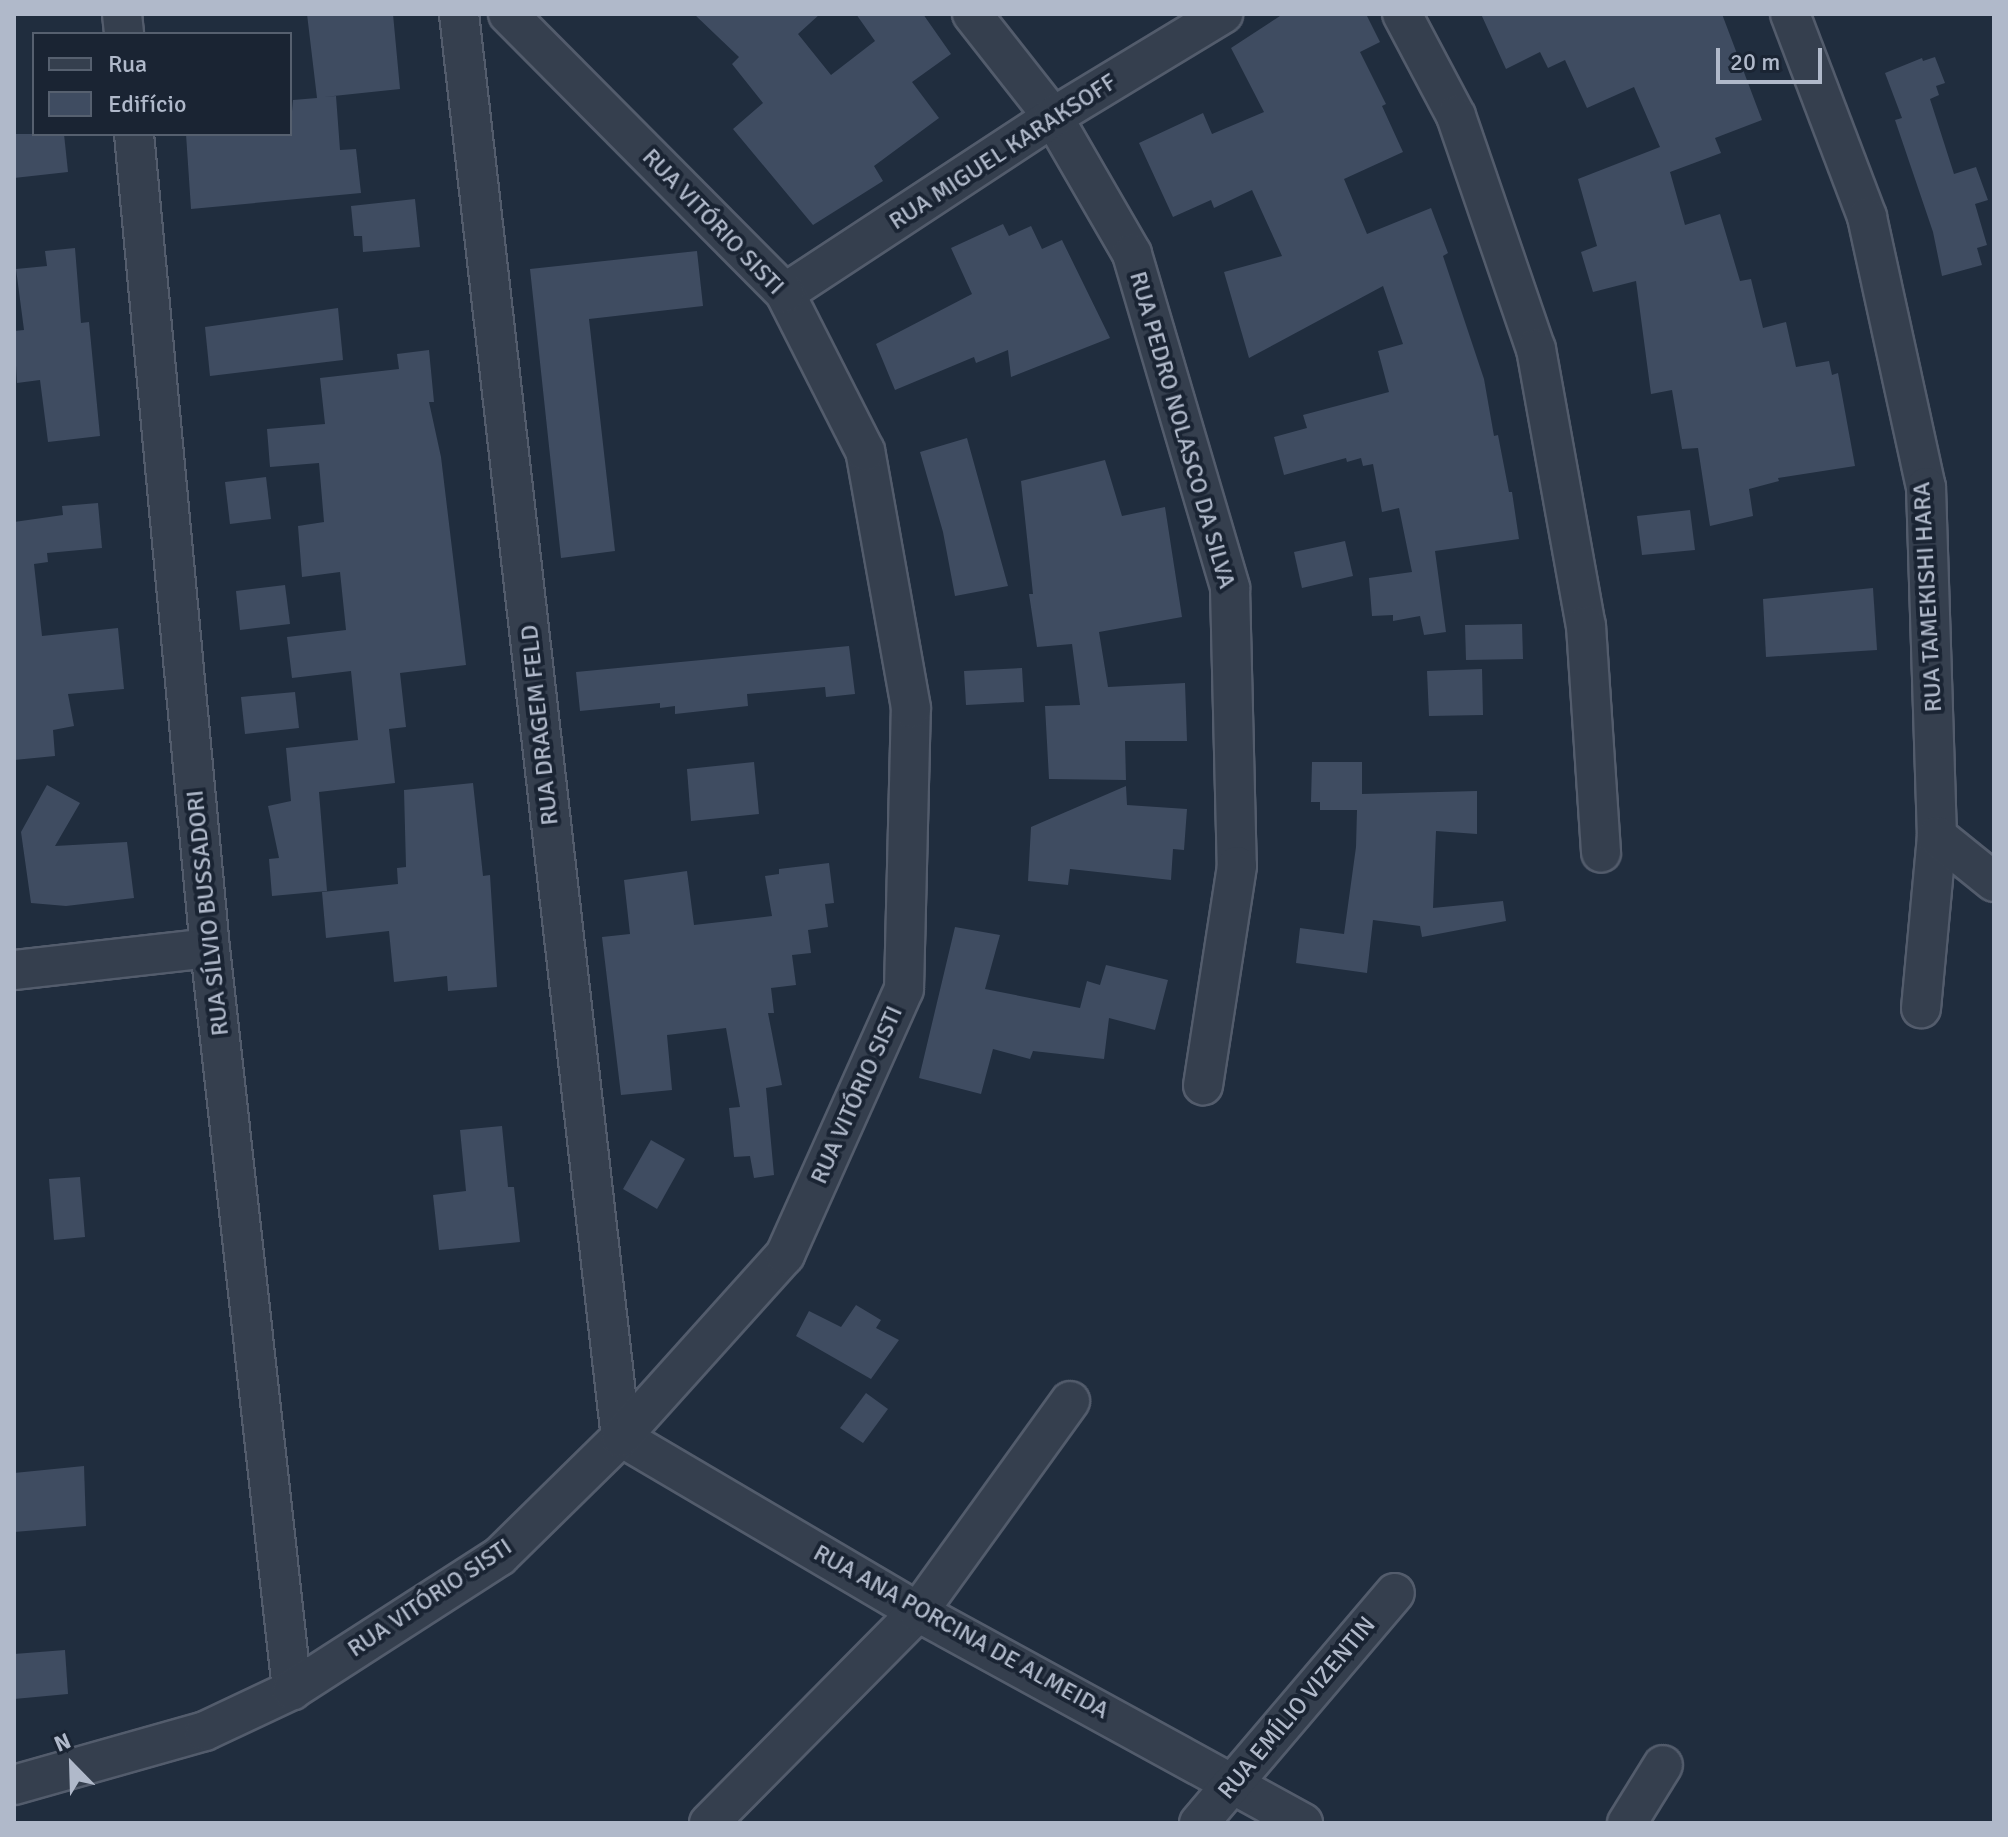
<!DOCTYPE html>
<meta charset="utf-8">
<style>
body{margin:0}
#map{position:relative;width:2008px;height:1837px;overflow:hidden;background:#202d3e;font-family:Signika,sans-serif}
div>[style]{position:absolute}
.building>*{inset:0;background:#3f4c61}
.roads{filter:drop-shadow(2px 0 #535c6c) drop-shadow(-2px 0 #535c6c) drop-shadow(0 2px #535c6c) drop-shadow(0 -2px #535c6c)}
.street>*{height:38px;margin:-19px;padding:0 19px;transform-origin:19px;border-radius:19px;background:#353f4e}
span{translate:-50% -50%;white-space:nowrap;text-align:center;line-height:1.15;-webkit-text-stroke:8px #1a2433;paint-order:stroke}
.street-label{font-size:24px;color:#b0b9ca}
.frame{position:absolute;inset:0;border:16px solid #b0b9ca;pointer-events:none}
.legend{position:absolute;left:32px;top:32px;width:260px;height:104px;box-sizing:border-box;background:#1a2433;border:2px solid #56606f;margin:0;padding:10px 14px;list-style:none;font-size:24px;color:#b0b9ca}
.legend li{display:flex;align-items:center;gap:16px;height:40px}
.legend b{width:40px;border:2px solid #56606f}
.north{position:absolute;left:32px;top:1725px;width:80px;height:80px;-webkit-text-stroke:6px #1a2433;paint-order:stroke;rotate:337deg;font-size:22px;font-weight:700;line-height:32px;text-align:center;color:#b0b9ca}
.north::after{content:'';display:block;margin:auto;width:28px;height:36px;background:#b0b9ca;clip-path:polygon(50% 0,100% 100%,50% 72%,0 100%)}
.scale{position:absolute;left:1716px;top:48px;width:106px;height:36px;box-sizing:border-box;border:4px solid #b0b9ca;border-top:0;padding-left:10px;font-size:24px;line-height:28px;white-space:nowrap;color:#b0b9ca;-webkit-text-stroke:6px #1a2433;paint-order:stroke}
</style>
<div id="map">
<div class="building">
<div style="clip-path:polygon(307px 14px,393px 14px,400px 89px,324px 97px,336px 96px,340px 150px,356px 149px,361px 193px,191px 209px,186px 134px,290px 134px,293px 100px,317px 98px)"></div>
<div style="clip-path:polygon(694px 14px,820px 14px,798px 34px,831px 75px,875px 41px,856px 14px,923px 14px,951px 54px,912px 82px,939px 118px,874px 166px,883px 181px,813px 225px,733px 129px,763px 103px,732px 64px,739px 57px)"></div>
<div style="clip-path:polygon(1283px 14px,1366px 14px,1380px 42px,1360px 52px,1386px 104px,1382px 106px,1403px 152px,1344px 179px,1367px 234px,1431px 208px,1448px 253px,1443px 256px,1484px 379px,1494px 436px,1498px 435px,1509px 492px,1512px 492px,1519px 539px,1435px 551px,1446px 632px,1424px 635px,1420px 616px,1393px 621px,1393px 615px,1372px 616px,1369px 578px,1412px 572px,1399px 508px,1382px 512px,1373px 464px,1363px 466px,1361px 458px,1347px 462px,1346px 458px,1284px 475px,1274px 437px,1307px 428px,1303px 415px,1389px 392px,1378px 351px,1403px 344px,1383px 286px,1249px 358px,1224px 272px,1282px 256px,1252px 190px,1214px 208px,1211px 200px,1173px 217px,1139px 143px,1203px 113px,1212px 134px,1264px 112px,1231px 48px)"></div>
<div style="clip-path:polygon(1481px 14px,1722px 14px,1762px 120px,1715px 138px,1721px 153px,1670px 172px,1685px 225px,1720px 214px,1740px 281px,1751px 279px,1763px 328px,1786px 322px,1796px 367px,1829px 361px,1832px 375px,1838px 373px,1855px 466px,1778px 478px,1779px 481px,1749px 489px,1753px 516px,1710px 526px,1698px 448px,1682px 449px,1672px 390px,1651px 394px,1636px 281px,1593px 292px,1581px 252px,1597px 246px,1578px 179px,1660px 147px,1634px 87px,1587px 108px,1565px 60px,1548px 68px,1540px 52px,1506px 69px)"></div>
<div style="clip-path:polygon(1935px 57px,1945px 83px,1936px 86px,1939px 95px,1930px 99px,1954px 174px,1976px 167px,1988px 200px,1975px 204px,1987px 245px,1977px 248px,1982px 265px,1942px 276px,1933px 232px,1895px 120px,1902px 118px,1885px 73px,1922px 58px,1923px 61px)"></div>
<div style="clip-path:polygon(14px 134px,64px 134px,68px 172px,14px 178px)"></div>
<div style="clip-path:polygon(415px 199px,420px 247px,363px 252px,362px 236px,354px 236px,351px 206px)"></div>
<div style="clip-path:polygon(1003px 224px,1009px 236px,1031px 226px,1042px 249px,1062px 240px,1110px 338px,1011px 377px,1008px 350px,976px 363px,974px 357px,895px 390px,876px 344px,972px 294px,951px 248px)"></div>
<div style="clip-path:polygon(75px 248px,81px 323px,89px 322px,100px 436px,48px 442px,40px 380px,17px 383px,14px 331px,24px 330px,16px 269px,47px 266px,45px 251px)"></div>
<div style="clip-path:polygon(697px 251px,703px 306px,589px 319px,615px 551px,561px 558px,530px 269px)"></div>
<div style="clip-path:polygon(338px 308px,343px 360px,210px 376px,205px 327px)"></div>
<div style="clip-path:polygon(429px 350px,434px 402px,429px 402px,441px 457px,466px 665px,400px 673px,406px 727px,389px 729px,395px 783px,319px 792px,327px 891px,272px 896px,269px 859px,279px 858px,268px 806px,291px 801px,286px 748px,358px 740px,351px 671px,292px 678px,287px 637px,346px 630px,340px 572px,302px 577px,298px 526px,324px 522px,319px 463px,270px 467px,267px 429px,325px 424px,320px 378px,399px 369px,397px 354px)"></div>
<div style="clip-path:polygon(967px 438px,1008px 586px,955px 596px,943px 532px,920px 452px)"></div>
<div style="clip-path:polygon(1105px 460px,1122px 516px,1165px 507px,1182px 617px,1099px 632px,1108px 687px,1185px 683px,1187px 741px,1125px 741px,1126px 780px,1049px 779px,1045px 706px,1080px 705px,1072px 644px,1037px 647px,1029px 594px,1033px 594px,1021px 481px)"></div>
<div style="clip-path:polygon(266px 477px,271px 519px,230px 524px,225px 482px)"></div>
<div style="clip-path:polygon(98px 503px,102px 548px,47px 553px,48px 562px,34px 564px,42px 636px,118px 628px,124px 689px,68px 694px,74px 726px,53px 730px,55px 756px,14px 760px,14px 522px,63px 515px,62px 506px)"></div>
<div style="clip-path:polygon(1690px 510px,1695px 550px,1642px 555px,1637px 516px)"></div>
<div style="clip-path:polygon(1345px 541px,1353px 576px,1302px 588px,1294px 552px)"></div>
<div style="clip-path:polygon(285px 585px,290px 624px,240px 630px,236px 591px)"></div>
<div style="clip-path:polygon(1873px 588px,1877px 650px,1766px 657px,1763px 599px)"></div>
<div style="clip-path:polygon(1522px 624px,1523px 659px,1466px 660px,1465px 625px)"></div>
<div style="clip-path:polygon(849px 646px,855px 694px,826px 697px,825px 687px,747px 694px,748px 706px,675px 714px,675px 706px,660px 708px,660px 703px,580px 711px,576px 672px)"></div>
<div style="clip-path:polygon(1022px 668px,1024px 702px,966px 705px,964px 671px)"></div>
<div style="clip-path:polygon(1482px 669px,1483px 715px,1429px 716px,1427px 671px)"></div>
<div style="clip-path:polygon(295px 692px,299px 728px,245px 734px,241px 697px)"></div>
<div style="clip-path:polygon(754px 762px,759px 814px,691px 821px,687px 769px)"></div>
<div style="clip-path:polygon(1312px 762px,1362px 762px,1362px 794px,1477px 791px,1477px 834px,1436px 831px,1433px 908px,1503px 901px,1506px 921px,1422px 937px,1420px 926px,1373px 920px,1367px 973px,1296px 963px,1300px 928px,1344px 934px,1356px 847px,1357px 810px,1320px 810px,1320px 802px,1311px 802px)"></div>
<div style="clip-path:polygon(473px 783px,483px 876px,490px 875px,497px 987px,448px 991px,447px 976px,394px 982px,389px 931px,326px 938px,322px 892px,398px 884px,397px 868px,406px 867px,404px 790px)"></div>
<div style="clip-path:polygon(47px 785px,80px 803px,55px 846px,127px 842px,134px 898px,66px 906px,31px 903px,21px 832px)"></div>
<div style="clip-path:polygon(1126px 786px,1127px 805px,1187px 809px,1184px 850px,1173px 849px,1171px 880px,1070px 869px,1068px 885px,1028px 881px,1031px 827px)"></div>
<div style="clip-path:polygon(829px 863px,834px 903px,825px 904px,828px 927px,808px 930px,811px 953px,792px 955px,796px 985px,771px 988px,774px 1013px,768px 1013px,782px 1085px,766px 1088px,774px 1175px,754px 1178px,750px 1156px,734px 1157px,729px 1108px,740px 1107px,726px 1028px,667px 1035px,672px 1090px,621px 1095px,602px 937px,630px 934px,624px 880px,687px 871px,694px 925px,772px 916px,765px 876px,779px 874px,779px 869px)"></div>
<div style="clip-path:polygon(955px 927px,1000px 935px,985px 989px,1080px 1008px,1087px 981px,1100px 985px,1106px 965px,1168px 980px,1155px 1030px,1109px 1018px,1104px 1059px,1033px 1051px,1030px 1059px,993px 1049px,981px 1094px,919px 1078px)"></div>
<div style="clip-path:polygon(502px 1126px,508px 1187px,514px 1187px,520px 1242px,439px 1250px,433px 1195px,466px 1191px,460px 1130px)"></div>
<div style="clip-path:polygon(651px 1140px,685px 1159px,657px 1209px,623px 1189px)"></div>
<div style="clip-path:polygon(80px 1177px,85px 1237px,54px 1240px,49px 1179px)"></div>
<div style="clip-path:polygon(856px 1305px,881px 1320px,876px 1328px,899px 1340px,871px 1379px,796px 1336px,809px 1311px,841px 1327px)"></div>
<div style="clip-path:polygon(866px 1393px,888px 1409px,863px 1443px,840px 1428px)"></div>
<div style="clip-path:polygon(84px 1466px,86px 1526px,14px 1532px,14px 1473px)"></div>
<div style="clip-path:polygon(65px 1650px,68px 1694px,14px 1699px,14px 1654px)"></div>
</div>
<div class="roads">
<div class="street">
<div style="left:122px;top:14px;width:20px;rotate:84deg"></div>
<div style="left:459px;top:14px;width:1432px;rotate:83.51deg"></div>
<div style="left:972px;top:14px;width:131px;rotate:51.8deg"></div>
<div style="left:1053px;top:117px;width:158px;rotate:60deg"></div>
<div style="left:1132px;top:254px;width:348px;rotate:73.6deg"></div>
<div style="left:1230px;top:588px;width:278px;rotate:88.6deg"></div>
<div style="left:1237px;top:866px;width:222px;rotate:98.8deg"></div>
<div style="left:1402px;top:14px;width:115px;rotate:62.1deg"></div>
<div style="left:1456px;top:116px;width:246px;rotate:71.1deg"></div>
<div style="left:1536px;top:349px;width:281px;rotate:79.8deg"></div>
<div style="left:1586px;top:626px;width:227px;rotate:86.2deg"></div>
<div style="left:1790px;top:14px;width:217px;rotate:69.2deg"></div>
<div style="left:1867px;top:217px;width:276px;rotate:77.7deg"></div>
<div style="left:1926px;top:487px;width:349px;rotate:88.2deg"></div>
<div style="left:1937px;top:836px;width:173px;rotate:95.3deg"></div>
<div style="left:134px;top:134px;width:818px;rotate:84.67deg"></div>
<div style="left:210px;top:948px;width:747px;rotate:83.69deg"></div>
<div style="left:785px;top:293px;width:321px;rotate:-33.3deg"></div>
<div style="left:1053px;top:117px;width:199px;rotate:-31.2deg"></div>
<div style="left:1937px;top:836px;width:73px;rotate:38.9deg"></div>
<div style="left:14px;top:970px;width:197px;rotate:-6.4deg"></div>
<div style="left:621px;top:1437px;width:345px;rotate:30.5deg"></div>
<div style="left:918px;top:1612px;width:439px;rotate:28.7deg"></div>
<div style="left:14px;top:1785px;width:198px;rotate:-15.8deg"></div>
<div style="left:205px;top:1731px;width:96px;rotate:-25.2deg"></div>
<div style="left:292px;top:1690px;width:247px;rotate:-32.8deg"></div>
<div style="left:500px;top:1556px;width:170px;rotate:-44.5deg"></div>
<div style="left:621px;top:1437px;width:245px;rotate:-48deg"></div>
<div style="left:785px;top:1255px;width:291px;rotate:-65.9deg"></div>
<div style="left:904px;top:989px;width:281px;rotate:-88.6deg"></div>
<div style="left:911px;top:708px;width:261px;rotate:-100.1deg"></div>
<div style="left:865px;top:451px;width:177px;rotate:-116.9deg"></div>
<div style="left:785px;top:293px;width:393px;rotate:-134.8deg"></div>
<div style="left:709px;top:1823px;width:297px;rotate:-45.3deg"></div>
<div style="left:918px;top:1612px;width:260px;rotate:-54.2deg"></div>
<div style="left:1199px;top:1823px;width:302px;rotate:-49.6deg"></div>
<div style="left:1627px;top:1823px;width:68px;rotate:-58.2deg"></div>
</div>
</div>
<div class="street-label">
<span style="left:1003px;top:152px;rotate:-33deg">RUA MIGUEL KARAKSOFF</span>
<span style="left:713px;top:222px;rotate:46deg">RUA VITÓRIO SISTI</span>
<span style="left:1182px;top:430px;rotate:74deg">RUA PEDRO NOLASCO DA SILVA</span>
<span style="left:1928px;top:597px;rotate:-93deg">RUA TAMEKISHI HARA</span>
<span style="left:540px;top:725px;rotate:-96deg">RUA DRAGEM FELD</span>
<span style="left:208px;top:913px;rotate:-96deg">RUA SÍLVIO BUSSADORI</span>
<span style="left:857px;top:1095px;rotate:-66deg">RUA VITÓRIO SISTI</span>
<span style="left:430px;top:1598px;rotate:-34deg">RUA VITÓRIO SISTI</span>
<span style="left:961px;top:1632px;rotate:29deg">RUA ANA PORCINA DE ALMEIDA</span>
<span style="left:1297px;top:1708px;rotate:-50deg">RUA EMÍLIO VIZENTIN</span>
</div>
<div class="frame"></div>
<ul class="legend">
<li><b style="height:10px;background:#353f4e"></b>Rua</li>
<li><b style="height:22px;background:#3f4c61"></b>Edifício</li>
</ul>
<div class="north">N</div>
<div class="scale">20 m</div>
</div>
